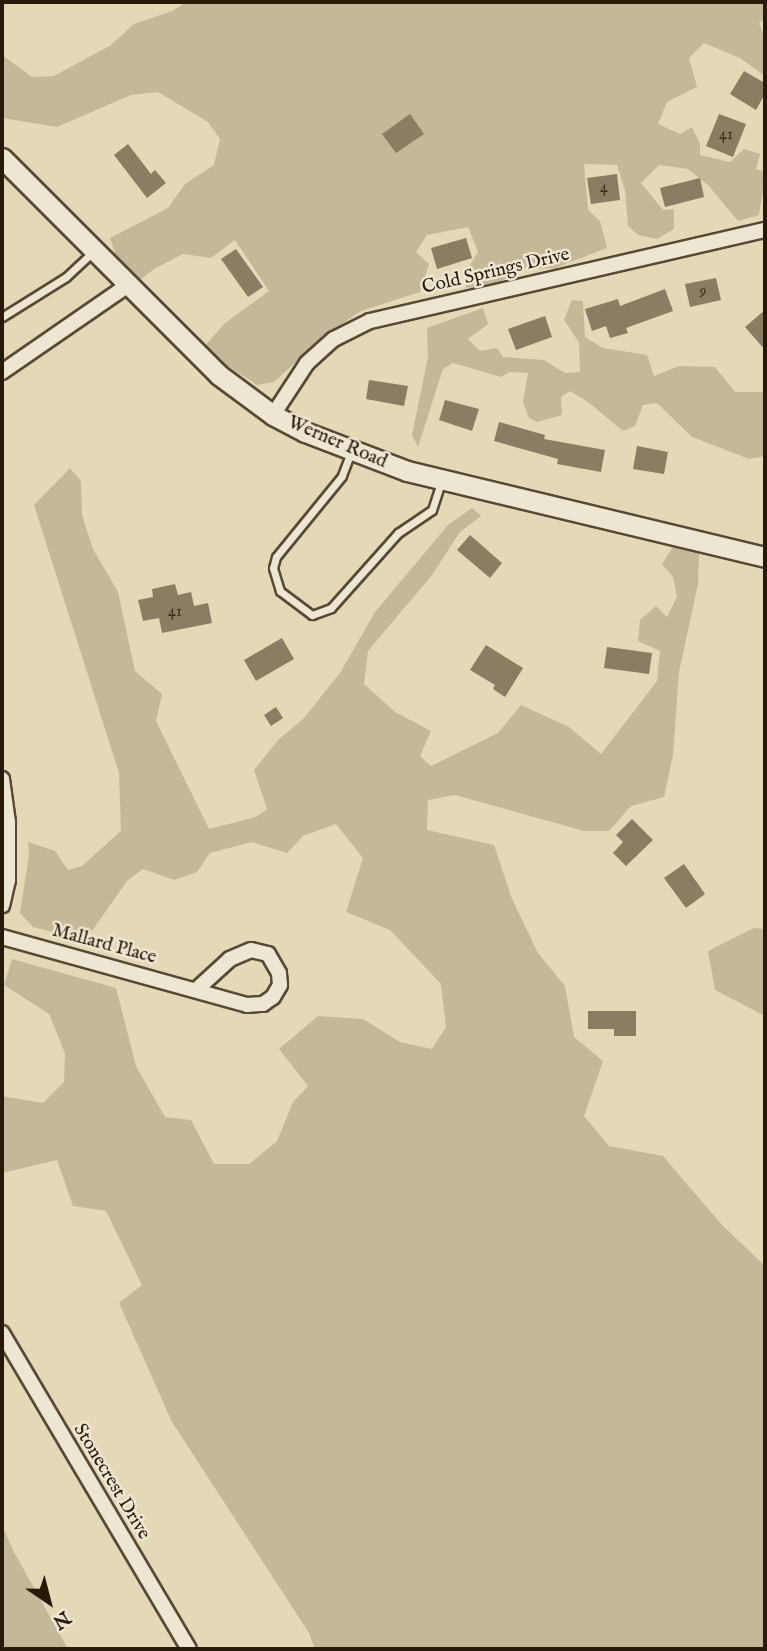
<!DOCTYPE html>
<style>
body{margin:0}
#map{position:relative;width:767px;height:1651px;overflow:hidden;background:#e4d8b7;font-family:"IM FELL English",serif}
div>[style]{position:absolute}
.green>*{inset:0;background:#c4b899}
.building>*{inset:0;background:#897d63}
.roads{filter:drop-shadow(2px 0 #564a34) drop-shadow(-2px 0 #564a34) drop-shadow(0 2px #564a34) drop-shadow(0 -2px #564a34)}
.lane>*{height:7px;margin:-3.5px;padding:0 3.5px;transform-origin:3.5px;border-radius:3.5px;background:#ede6d0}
.street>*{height:14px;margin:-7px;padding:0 7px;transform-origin:7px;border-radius:7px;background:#ede6d0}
.secondary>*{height:19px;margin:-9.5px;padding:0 9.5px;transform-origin:9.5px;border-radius:9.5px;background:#ede6d0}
span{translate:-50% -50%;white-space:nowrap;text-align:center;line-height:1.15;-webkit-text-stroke:5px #ede6d0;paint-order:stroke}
.number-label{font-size:16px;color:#3f331f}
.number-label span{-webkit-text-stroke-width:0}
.street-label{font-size:19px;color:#261a08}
.frame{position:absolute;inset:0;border:4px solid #261a08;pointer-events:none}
.north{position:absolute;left:14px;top:1567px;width:70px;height:70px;-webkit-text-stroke:5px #ede6d0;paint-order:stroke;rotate:145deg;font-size:19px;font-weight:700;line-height:28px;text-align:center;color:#261a08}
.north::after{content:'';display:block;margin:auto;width:24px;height:32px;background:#261a08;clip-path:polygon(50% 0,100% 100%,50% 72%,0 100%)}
</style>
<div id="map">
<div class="green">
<div style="clip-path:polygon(187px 2px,765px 2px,765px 18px,759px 23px,765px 39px,765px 76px,740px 58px,704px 43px,689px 58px,697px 87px,667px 102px,658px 124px,680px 134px,692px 127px,700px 144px,700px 155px,730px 162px,744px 149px,760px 154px,756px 169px,765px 172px,765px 178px,759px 215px,738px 221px,708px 185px,688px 169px,659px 165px,641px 183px,663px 210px,674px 209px,674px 229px,657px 239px,638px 235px,628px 226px,625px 190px,617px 165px,584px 164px,588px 210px,600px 221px,607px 248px,555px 268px,525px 269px,493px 285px,466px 288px,467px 270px,478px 252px,468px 227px,427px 235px,416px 252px,429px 264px,420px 292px,361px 311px,324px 336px,274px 382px,257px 385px,202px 349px,225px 323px,269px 291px,235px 240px,211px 258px,183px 254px,154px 269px,139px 281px,117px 259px,110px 238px,168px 208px,185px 184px,214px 165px,220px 139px,208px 122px,158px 92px,131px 95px,57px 127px,2px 118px,2px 55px,32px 77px,54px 76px,111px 45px,134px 24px,172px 11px)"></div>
<div style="clip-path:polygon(572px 300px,583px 301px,585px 337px,603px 348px,647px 355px,654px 376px,679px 366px,715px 367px,735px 392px,765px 392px,765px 456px,749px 459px,692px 437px,657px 403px,643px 405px,635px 426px,623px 431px,588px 402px,570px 391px,561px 397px,562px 415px,537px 422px,529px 418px,523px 402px,528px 373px,510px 372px,501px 377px,453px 363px,443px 369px,418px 447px,412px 435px,428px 357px,427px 328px,483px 308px,488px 324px,468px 339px,480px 351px,497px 348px,503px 357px,544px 360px,565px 373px,580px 372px,579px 342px,564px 320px)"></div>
<div style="clip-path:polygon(70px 468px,81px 481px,82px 515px,93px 549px,118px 592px,135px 671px,162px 694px,156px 721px,209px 829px,256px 817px,267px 809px,254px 770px,278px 740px,303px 719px,340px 673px,375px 612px,448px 525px,472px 508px,481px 516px,460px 532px,432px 575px,368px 651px,364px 684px,395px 712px,431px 731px,420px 756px,431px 766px,498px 733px,521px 705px,569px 727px,601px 754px,657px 681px,660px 651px,638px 641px,640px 620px,656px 606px,667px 617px,677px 597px,673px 577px,662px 564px,673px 547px,699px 553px,698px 584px,679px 672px,673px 755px,664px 797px,631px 806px,609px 831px,584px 831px,455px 795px,428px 800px,427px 830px,494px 845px,512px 899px,538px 953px,565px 986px,574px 1037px,603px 1061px,584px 1116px,609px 1146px,663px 1156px,723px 1226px,765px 1266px,765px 1649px,315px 1649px,309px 1633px,172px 1422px,119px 1303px,142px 1285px,106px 1211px,73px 1206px,57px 1160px,2px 1173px,2px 1096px,43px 1103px,64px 1082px,65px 1053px,49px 1014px,4px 985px,12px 959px,116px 988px,136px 1066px,165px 1117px,191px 1120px,214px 1164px,249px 1164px,277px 1141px,293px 1102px,308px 1086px,279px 1049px,318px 1016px,363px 1019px,400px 1042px,432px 1049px,446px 1027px,441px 984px,390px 930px,346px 912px,363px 858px,336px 824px,303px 836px,287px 853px,252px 842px,210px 853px,197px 872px,174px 880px,143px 869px,127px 881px,92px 931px,65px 935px,33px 927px,20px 913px,29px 855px,28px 842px,55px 851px,68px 870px,82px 866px,121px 831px,119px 773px,34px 505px)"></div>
<div style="clip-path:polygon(754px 928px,765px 929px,765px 1016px,715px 990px,708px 951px)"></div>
<div style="clip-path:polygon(2px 1526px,14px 1552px,68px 1649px,2px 1649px)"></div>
</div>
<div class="building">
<div style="clip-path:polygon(744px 71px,765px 83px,765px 94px,756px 110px,730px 94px)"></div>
<div style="clip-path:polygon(410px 114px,424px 134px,396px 153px,382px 134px)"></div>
<div style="clip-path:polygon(719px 114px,746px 124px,733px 157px,706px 146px)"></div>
<div style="clip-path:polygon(128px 144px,151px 174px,155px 170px,166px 183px,147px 198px,114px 155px)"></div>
<div style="clip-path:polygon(617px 174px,620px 200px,591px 204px,587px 178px)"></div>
<div style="clip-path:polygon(700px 178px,704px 197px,665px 207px,660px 188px)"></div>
<div style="clip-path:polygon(466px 238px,472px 258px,437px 269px,431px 248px)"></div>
<div style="clip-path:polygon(236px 249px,263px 287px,248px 297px,221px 259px)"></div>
<div style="clip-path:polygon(716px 278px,721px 300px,690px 307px,685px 284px)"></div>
<div style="clip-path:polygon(665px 289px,673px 311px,626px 328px,628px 333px,610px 338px,606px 326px,592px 331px,585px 309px,618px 299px,620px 306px)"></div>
<div style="clip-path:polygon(765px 310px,765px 350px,745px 327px)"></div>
<div style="clip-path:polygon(545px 316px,552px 337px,516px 350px,508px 329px)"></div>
<div style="clip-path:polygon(369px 380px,408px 386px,404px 406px,366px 399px)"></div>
<div style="clip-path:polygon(445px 400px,479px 409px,472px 431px,439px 420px)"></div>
<div style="clip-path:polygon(499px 422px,545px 435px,544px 439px,605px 450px,601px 472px,557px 464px,558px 459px,494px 441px)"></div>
<div style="clip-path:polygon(637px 446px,668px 452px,664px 474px,633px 469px)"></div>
<div style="clip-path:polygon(470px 535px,502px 563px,490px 578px,457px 550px)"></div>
<div style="clip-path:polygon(175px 584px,178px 595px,191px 592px,194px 606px,208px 603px,212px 623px,162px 633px,159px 618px,143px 621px,138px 600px,153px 597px,152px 589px)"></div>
<div style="clip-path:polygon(282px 638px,294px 659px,256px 681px,244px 660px)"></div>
<div style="clip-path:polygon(486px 645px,523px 668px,505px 697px,493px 689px,495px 685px,470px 670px)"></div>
<div style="clip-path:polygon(607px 647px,652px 653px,649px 674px,604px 668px)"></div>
<div style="clip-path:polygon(276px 707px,283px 718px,271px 726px,264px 715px)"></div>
<div style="clip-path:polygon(632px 819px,653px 840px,626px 866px,613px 853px,623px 842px,616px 835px)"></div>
<div style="clip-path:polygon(684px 864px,705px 894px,686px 908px,664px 878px)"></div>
<div style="clip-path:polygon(588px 1011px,636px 1011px,636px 1036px,614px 1036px,614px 1029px,588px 1029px)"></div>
</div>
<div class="roads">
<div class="lane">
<div style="left:2px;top:317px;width:75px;rotate:-32deg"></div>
<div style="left:66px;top:277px;width:37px;rotate:-43deg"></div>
<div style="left:351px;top:452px;width:26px;rotate:111deg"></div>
<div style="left:342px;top:476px;width:104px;rotate:129.2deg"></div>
<div style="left:276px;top:557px;width:11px;rotate:105deg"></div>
<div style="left:273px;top:568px;width:24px;rotate:73deg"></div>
<div style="left:280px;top:591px;width:40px;rotate:37deg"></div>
<div style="left:312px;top:615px;width:20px;rotate:-20deg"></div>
<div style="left:331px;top:608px;width:101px;rotate:-48.2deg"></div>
<div style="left:398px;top:533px;width:41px;rotate:-34.1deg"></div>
<div style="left:432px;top:510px;width:29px;rotate:-72deg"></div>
</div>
<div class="street">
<div style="left:2px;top:372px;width:153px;rotate:-34.6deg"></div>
<div style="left:273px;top:415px;width:62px;rotate:-56.8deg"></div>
<div style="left:307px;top:363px;width:36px;rotate:-42deg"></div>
<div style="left:334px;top:339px;width:40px;rotate:-26.6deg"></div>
<div style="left:370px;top:321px;width:405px;rotate:-13deg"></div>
<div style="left:2px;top:779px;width:43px;rotate:82.1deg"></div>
<div style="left:8px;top:822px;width:58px;rotate:90deg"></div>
<div style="left:8px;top:880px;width:26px;rotate:103deg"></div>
<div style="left:2px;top:937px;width:254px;rotate:15.5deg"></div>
<div style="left:247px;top:1005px;width:16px;rotate:-4deg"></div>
<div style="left:263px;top:1004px;width:12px;rotate:-35deg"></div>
<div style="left:273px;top:997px;width:14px;rotate:-60deg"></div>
<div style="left:280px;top:985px;width:12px;rotate:-95deg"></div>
<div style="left:279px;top:973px;width:22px;rotate:-120deg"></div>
<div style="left:268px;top:954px;width:17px;rotate:-167deg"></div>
<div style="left:251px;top:950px;width:23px;rotate:157deg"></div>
<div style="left:230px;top:959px;width:46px;rotate:137.6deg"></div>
<div style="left:2px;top:1333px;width:367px;rotate:59.4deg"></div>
</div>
<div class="secondary">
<div style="left:2px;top:158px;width:307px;rotate:45deg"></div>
<div style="left:219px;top:375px;width:67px;rotate:36.5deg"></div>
<div style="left:273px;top:415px;width:36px;rotate:28deg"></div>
<div style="left:305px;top:432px;width:109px;rotate:20.9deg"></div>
<div style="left:407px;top:471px;width:368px;rotate:13.5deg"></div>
</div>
</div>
<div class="number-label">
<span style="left:726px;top:135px">41</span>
<span style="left:604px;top:188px">4</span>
<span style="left:703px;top:292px">9</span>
<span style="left:175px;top:612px">41</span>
</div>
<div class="street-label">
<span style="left:496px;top:272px;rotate:-13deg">Cold Springs Drive</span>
<span style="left:337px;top:443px;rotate:23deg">Werner Road</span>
<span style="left:104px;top:945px;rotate:15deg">Mallard Place</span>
<span style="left:111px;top:1482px;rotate:59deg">Stonecrest Drive</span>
</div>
<div class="frame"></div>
<div class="north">N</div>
</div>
